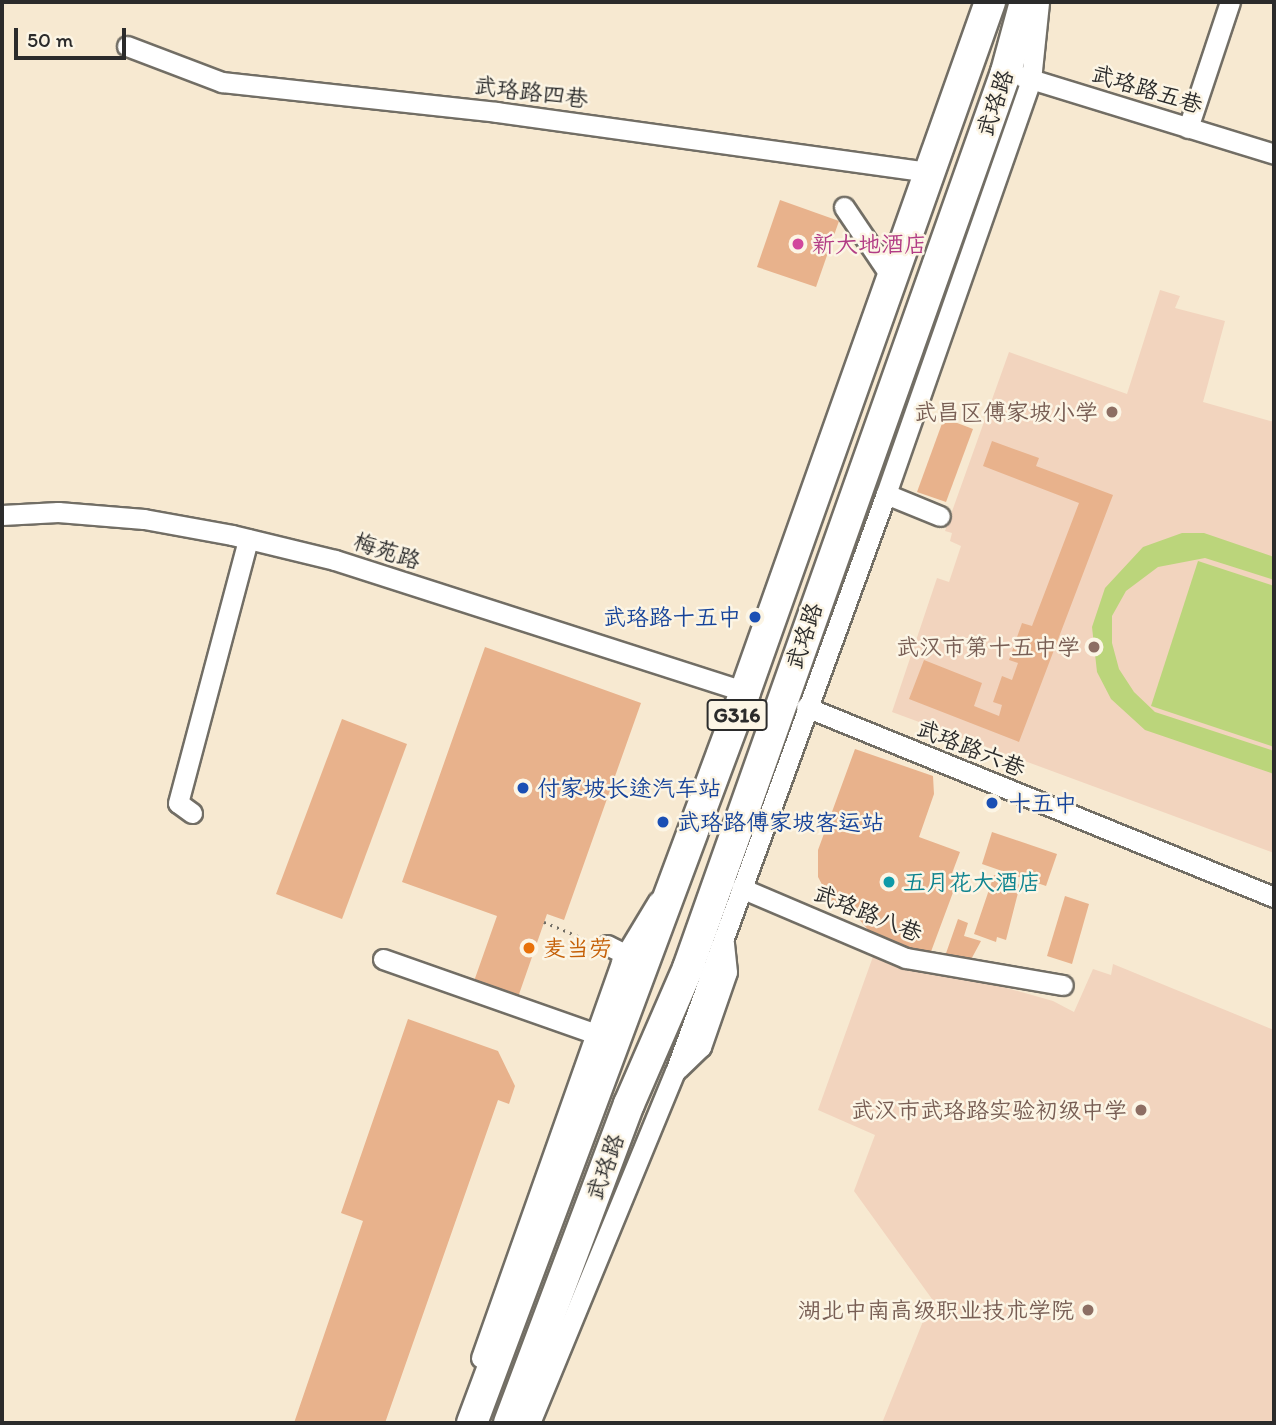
<!DOCTYPE html>
<meta charset="utf-8">
<style>
body{margin:0}
#map{position:relative;width:1276px;height:1425px;overflow:hidden;background:#f7e9d1;font-family:Itim,"LXGW WenKai TC",sans-serif}
div>[style]{position:absolute}
.built>*{inset:0;background:#f2d4be}
.green>*{inset:0;background:#bbd57b}
.building>*{inset:0;background:#e8b28c}
.path>*{height:2.5px;margin-top:-1.25px;transform-origin:0;background:repeating-linear-gradient(90deg,#726e65 0 2px,transparent 0 7px)}
.roads{filter:drop-shadow(2px 0 #726e65) drop-shadow(-2px 0 #726e65) drop-shadow(0 2px #726e65) drop-shadow(0 -2px #726e65)}
.minor>*{height:19px;margin:-9.5px;padding:0 9.5px;transform-origin:9.5px;border-radius:9.5px;background:#fff}
.highway>*{height:30px;margin:-15px;padding:0 15px;transform-origin:15px;border-radius:15px;background:#fff}
.dots>*{width:19px;height:19px;translate:-50% -50%;box-sizing:border-box;border:4px solid #fcf5e5;border-radius:50%}
span{translate:-50% -50%;white-space:nowrap;text-align:center;line-height:1.15;-webkit-text-stroke:5px #fcf5e5;paint-order:stroke}
.shield-label span{padding:2px 5px;background:#fcf5e5;border:2px solid;border-radius:5px;-webkit-text-stroke-width:0}
.shield-label{font-size:21px;color:#2b2b2b;font-weight:700}
.street-label{font-size:23px;color:#2b2b2b}
.hotel-label{font-size:23px;color:#b23c85}
.left{translate:0 -50%;text-align:left}
.education-label{font-size:23px;color:#785e54}
.right{translate:-100% -50%;text-align:right}
.transit-label{font-size:23px;color:#164399}
.culture-label{font-size:23px;color:#0d838f}
.food-label{font-size:23px;color:#c56008}
.frame{position:absolute;inset:0;border:4px solid #2b2b2b;pointer-events:none}
.scale{position:absolute;left:14px;top:28px;width:112px;height:32px;box-sizing:border-box;border:4px solid #2b2b2b;border-top:0;padding-left:9px;font-size:21px;line-height:24px;white-space:nowrap;color:#2b2b2b;-webkit-text-stroke:5px #fcf5e5;paint-order:stroke}
</style>
<div id="map">
<div class="built">
<div style="clip-path:polygon(1160px 290px,1180px 296px,1175px 308px,1225px 321px,1203px 402px,1274px 422px,1274px 853px,892px 712px,937px 578px,949px 582px,961px 546px,950px 541px,952px 533px,945px 531px,1009px 352px,1127px 394px)"></div>
<div style="clip-path:polygon(875px 951px,1053px 1001px,1074px 1012px,1093px 969px,1111px 975px,1113px 964px,1274px 1030px,1274px 1423px,882px 1423px,932px 1299px,854px 1191px,875px 1135px,818px 1110px)"></div>
</div>
<div class="green">
<div style="clip-path:polygon(1182px 533px,1204px 533px,1274px 557px,1274px 580px,1205px 558px,1158px 567px,1126px 591px,1112px 616px,1112px 643px,1119px 669px,1134px 692px,1155px 712px,1274px 751px,1274px 774px,1145px 730px,1111px 699px,1097px 672px,1092px 627px,1105px 588px,1143px 547px)"></div>
<div style="clip-path:polygon(1198px 561px,1274px 586px,1274px 747px,1151px 706px)"></div>
</div>
<div class="building">
<div style="clip-path:polygon(780px 200px,839px 221px,816px 287px,757px 267px)"></div>
<div style="clip-path:polygon(944px 418px,973px 429px,946px 502px,917px 492px)"></div>
<div style="clip-path:polygon(992px 441px,1039px 458px,1036px 466px,1113px 495px,1019px 742px,909px 699px,924px 660px,982px 683px,974px 706px,999px 716px,1002px 705px,993px 702px,1002px 676px,1012px 680px,1018px 663px,1009px 660px,1022px 623px,1032px 626px,1079px 503px,983px 466px)"></div>
<div style="clip-path:polygon(485px 647px,641px 703px,564px 920px,547px 914px,517px 1000px,473px 984px,497px 916px,402px 882px)"></div>
<div style="clip-path:polygon(342px 719px,407px 744px,342px 919px,276px 894px)"></div>
<div style="clip-path:polygon(855px 749px,933px 776px,934px 794px,919px 837px,960px 852px,951px 876px,958px 879px,929px 957px,877px 940px,857px 917px,832px 903px,818px 877px,818px 850px)"></div>
<div style="clip-path:polygon(992px 832px,1057px 854px,1046px 886px,982px 864px)"></div>
<div style="clip-path:polygon(994px 875px,1020px 885px,1006px 940px,997px 937px,996px 942px,974px 934px)"></div>
<div style="clip-path:polygon(1065px 896px,1089px 904px,1072px 964px,1047px 956px)"></div>
<div style="clip-path:polygon(958px 919px,968px 923px,964px 936px,981px 941px,967px 967px,944px 959px)"></div>
<div style="clip-path:polygon(408px 1019px,498px 1051px,515px 1086px,509px 1104px,498px 1100px,385px 1423px,294px 1423px,363px 1221px,341px 1213px)"></div>
</div>
<div class="path">
<div style="left:544px;top:922px;width:50px;rotate:22.4deg"></div>
</div>
<div class="roads">
<div class="minor">
<div style="left:127px;top:46px;width:102px;rotate:20.8deg"></div>
<div style="left:222px;top:82px;width:276px;rotate:6.2deg"></div>
<div style="left:496px;top:112px;width:441px;rotate:7.9deg"></div>
<div style="left:1021px;top:76px;width:265px;rotate:17.1deg"></div>
<div style="left:1188px;top:128px;width:133px;rotate:-71.6deg"></div>
<div style="left:844px;top:207px;width:89px;rotate:56deg"></div>
<div style="left:886px;top:494px;width:58px;rotate:22.2deg"></div>
<div style="left:2px;top:515px;width:56px;rotate:-3.1deg"></div>
<div style="left:58px;top:512px;width:86px;rotate:4.7deg"></div>
<div style="left:144px;top:519px;width:89px;rotate:10.3deg"></div>
<div style="left:232px;top:535px;width:106px;rotate:13.6deg"></div>
<div style="left:335px;top:560px;width:431px;rotate:17.8deg"></div>
<div style="left:806px;top:707px;width:505px;rotate:22.1deg"></div>
<div style="left:192px;top:813px;width:17px;rotate:-144deg"></div>
<div style="left:178px;top:803px;width:273px;rotate:-75.1deg"></div>
<div style="left:741px;top:888px;width:179px;rotate:23deg"></div>
<div style="left:906px;top:958px;width:159px;rotate:9.8deg"></div>
<div style="left:607px;top:945px;width:20px;rotate:27deg"></div>
<div style="left:383px;top:959px;width:226px;rotate:19.4deg"></div>
<div style="left:678px;top:1069px;width:32px;rotate:-44deg"></div>
<div style="left:701px;top:1047px;width:79px;rotate:-70.9deg"></div>
<div style="left:727px;top:972px;width:30px;rotate:-96deg"></div>
<div style="left:481px;top:1358px;width:420px;rotate:-70.5deg"></div>
<div style="left:621px;top:962px;width:71px;rotate:-58.8deg"></div>
<div style="left:530px;top:1423px;width:380px;rotate:-67.6deg"></div>
<div style="left:675px;top:1072px;width:615px;rotate:-69.95deg"></div>
<div style="left:886px;top:494px;width:439px;rotate:-70.7deg"></div>
<div style="left:1031px;top:80px;width:78px;rotate:-84.1deg"></div>
</div>
<div class="highway">
<div style="left:472px;top:1423px;width:780px;rotate:-69.52deg"></div>
<div style="left:745px;top:692px;width:732px;rotate:-70.45deg"></div>
<div style="left:509px;top:1423px;width:341px;rotate:-69.4deg"></div>
<div style="left:629px;top:1104px;width:148px;rotate:-66.5deg"></div>
<div style="left:688px;top:968px;width:951px;rotate:-70.46deg"></div>
<div style="left:1006px;top:72px;width:73px;rotate:-74.8deg"></div>
</div>
</div>
<div class="dots">
<div style="left:798px;top:244px;background:#d1479c"></div>
<div style="left:1112px;top:412px;background:#8d6e63"></div>
<div style="left:755px;top:617px;background:#1a4fb4"></div>
<div style="left:1094px;top:647px;background:#8d6e63"></div>
<div style="left:523px;top:788px;background:#1a4fb4"></div>
<div style="left:992px;top:803px;background:#1a4fb4"></div>
<div style="left:663px;top:822px;background:#1a4fb4"></div>
<div style="left:889px;top:882px;background:#0f9aa8"></div>
<div style="left:529px;top:948px;background:#e8710a"></div>
<div style="left:1141px;top:1110px;background:#8d6e63"></div>
<div style="left:1088px;top:1310px;background:#8d6e63"></div>
</div>
<div class="shield-label">
<span style="left:737px;top:715px">G316</span>
</div>
<div class="street-label">
<span style="left:1147px;top:89px;rotate:17deg">武珞路五巷</span>
<span style="left:531px;top:92px;rotate:7deg">武珞路四巷</span>
<span style="left:995px;top:103px;rotate:-71deg">武珞路</span>
<span style="left:387px;top:551px;rotate:18deg">梅苑路</span>
<span style="left:804px;top:636px;rotate:-71deg">武珞路</span>
<span style="left:971px;top:748px;rotate:22deg">武珞路六巷</span>
<span style="left:868px;top:913px;rotate:22deg">武珞路八巷</span>
<span style="left:605px;top:1167px;rotate:-70deg">武珞路</span>
</div>
<div class="hotel-label">
<span class="left" style="left:812px;top:244px">新大地酒店</span>
</div>
<div class="education-label">
<span class="right" style="left:1098px;top:412px">武昌区傅家坡小学</span>
<span class="right" style="left:1080px;top:647px">武汉市第十五中学</span>
<span class="right" style="left:1127px;top:1110px">武汉市武珞路实验初级中学</span>
<span class="right" style="left:1074px;top:1310px">湖北中南高级职业技术学院</span>
</div>
<div class="transit-label">
<span class="right" style="left:741px;top:617px">武珞路十五中</span>
<span class="left" style="left:537px;top:788px">付家坡长途汽车站</span>
<span class="left" style="left:1008px;top:803px">十五中</span>
<span class="left" style="left:677px;top:822px">武珞路傅家坡客运站</span>
</div>
<div class="culture-label">
<span class="left" style="left:903px;top:882px">五月花大酒店</span>
</div>
<div class="food-label">
<span class="left" style="left:543px;top:948px">麦当劳</span>
</div>
<div class="frame"></div>
<div class="scale">50 m</div>
</div>
